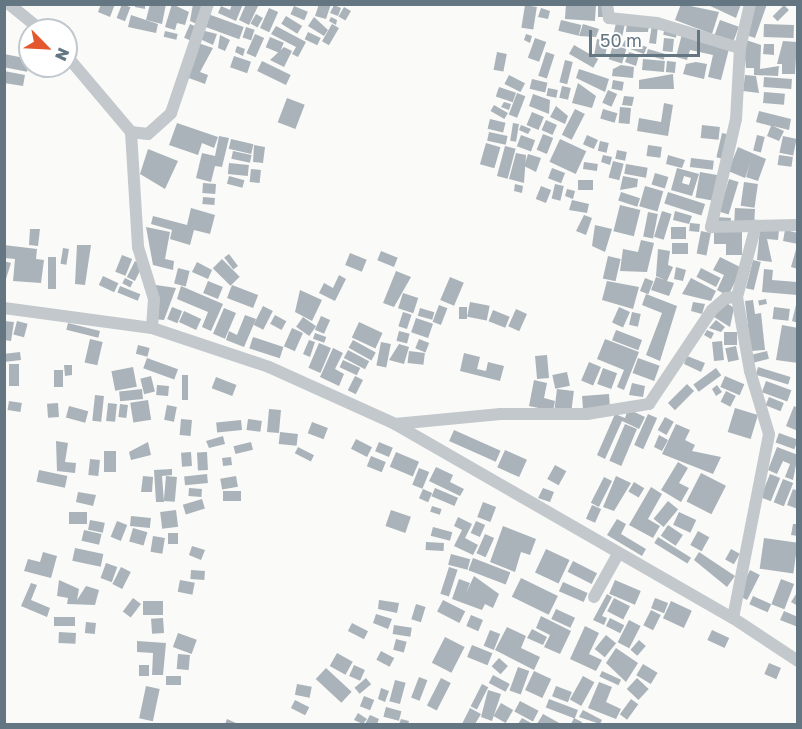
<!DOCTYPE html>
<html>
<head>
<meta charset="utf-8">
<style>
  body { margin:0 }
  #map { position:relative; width:802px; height:729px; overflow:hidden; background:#fafaf8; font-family:"Golos Text",sans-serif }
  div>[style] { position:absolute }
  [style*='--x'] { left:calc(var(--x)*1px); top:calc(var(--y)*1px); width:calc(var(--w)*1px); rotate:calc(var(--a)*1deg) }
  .building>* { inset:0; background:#aab3b9; transform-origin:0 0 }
  .street>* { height:12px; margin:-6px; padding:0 6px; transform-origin:6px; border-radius:6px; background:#c3c8cc }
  span { translate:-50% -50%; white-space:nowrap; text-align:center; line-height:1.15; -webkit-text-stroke:6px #fff; paint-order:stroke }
  .frame { position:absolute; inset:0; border:6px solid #657683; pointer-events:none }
  .north { position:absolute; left:18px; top:18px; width:60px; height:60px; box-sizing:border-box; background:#fff; border:2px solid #c1c8cd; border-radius:50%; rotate:114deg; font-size:16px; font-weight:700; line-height:24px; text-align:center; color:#657683 }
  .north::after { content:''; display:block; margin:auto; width:21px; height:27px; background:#e4572e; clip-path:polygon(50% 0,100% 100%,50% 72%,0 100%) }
  .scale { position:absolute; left:589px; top:30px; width:111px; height:27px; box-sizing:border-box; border:3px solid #657683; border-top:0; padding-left:8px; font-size:18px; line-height:21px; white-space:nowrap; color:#657683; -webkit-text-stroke:4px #fff; paint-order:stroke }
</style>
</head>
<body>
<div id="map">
  <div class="building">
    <i style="clip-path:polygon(101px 4px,115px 4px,110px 17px,98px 12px)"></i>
    <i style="left:122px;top:4px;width:9px;height:15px;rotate:21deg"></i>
    <i style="clip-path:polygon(135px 4px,145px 4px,145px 9px,135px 7px)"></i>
    <i style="clip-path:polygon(150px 4px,166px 4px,162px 24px,146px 20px)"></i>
    <i style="clip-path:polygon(172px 4px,189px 12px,185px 25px,177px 23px,175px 30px,165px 27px)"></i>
    <i style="clip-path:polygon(193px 4px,204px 7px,197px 24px,190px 21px)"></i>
    <i style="clip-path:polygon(232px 4px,243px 4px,236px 21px,218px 13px,221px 6px,230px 10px)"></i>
    <i style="clip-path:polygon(246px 4px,259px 4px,249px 25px,239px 20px)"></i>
    <i style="clip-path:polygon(319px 4px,331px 4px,326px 19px,315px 16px)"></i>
    <i style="left:566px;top:4px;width:30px;height:15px;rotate:4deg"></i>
    <i style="left:598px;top:4px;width:7px;height:13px"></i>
    <i style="clip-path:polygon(681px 4px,719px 12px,712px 34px,675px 20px)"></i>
    <i style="clip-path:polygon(706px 4px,741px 4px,736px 18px)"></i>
    <i style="clip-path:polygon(756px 4px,767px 4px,755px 38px,746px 35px)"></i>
    <i style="clip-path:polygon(334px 5px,341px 8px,338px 16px,330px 13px)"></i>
    <i style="left:525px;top:5px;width:12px;height:23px;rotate:9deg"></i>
    <i style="left:784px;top:5px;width:7px;height:16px;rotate:45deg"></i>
    <i style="left:294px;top:6px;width:15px;height:9px;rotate:23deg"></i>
    <i style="left:344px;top:7px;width:8px;height:11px;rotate:30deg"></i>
    <i style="left:269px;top:8px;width:10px;height:22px;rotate:24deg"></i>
    <i style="clip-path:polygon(541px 8px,550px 11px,548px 19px,538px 17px)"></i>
    <i style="left:208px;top:14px;width:38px;height:13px;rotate:20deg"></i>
    <i style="left:256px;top:14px;width:8px;height:11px;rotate:30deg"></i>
    <i style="clip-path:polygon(131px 15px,158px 24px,156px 33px,128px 27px)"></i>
    <i style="left:286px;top:16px;width:19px;height:9px;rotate:32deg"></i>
    <i style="clip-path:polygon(314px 17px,328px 30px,324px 36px,308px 26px)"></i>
    <i style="clip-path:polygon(331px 17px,337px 20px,336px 25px,329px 21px)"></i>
    <i style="left:561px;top:20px;width:21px;height:11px;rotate:14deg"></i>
    <i style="left:720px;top:20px;width:20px;height:17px;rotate:20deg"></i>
    <i style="clip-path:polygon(627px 21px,649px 24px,648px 32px,626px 32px)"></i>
    <i style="left:616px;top:23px;width:9px;height:17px;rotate:13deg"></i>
    <i style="left:190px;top:24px;width:8px;height:15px;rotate:23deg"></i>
    <i style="left:332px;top:24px;width:8px;height:20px;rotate:30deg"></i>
    <i style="clip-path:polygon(583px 24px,599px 29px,596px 37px,579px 36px)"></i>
    <i style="left:764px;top:24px;width:30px;height:13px;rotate:2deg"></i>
    <i style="clip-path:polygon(652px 25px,658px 26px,656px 44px,649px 43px)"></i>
    <i style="clip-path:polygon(276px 26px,306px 42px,298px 57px,292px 54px,296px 47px,271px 34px)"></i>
    <i style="left:246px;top:27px;width:9px;height:11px;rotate:18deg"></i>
    <i style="left:665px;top:27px;width:13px;height:8px;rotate:13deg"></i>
    <i style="clip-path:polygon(201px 30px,217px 34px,213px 45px,198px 38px)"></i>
    <i style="left:165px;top:31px;width:13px;height:6px;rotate:13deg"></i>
    <i style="left:308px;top:32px;width:14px;height:8px;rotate:25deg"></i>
    <i style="left:255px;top:34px;width:10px;height:21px;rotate:24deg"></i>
    <i style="clip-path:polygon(526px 34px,532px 36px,530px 43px,524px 40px)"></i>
    <i style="clip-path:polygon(682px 34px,730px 45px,721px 80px,708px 77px,713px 55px,690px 50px,687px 60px,676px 57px)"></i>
    <i style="clip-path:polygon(220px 35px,230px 40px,225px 51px,218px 48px)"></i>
    <i style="left:270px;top:37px;width:15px;height:11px;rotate:23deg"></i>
    <i style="left:535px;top:38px;width:12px;height:21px;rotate:20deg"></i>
    <i style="left:664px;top:38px;width:10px;height:13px;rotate:6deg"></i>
    <i style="left:597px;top:39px;width:11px;height:16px;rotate:10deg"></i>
    <i style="clip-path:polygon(743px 39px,761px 45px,760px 69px,779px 66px,778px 76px,754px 75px,754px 68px,746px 68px)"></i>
    <i style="clip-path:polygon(625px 40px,647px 47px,644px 54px,622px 46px)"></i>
    <i style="clip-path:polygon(783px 41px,797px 42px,795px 74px,782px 74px,782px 64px,777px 64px)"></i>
    <i style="clip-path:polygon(198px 43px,213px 48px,200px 72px,208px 75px,205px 84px,186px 77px)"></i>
    <i style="clip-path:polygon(764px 44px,774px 44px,774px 55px,763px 54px)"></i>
    <i style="left:574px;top:45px;width:28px;height:10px;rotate:30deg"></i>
    <i style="left:613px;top:45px;width:14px;height:15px;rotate:17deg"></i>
    <i style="clip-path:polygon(237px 46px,245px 49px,243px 56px,235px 52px)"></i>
    <i style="clip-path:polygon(284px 47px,292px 51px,284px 67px,270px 60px)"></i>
    <i style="left:648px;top:49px;width:18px;height:6px;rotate:16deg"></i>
    <i style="left:497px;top:52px;width:10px;height:18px;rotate:11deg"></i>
    <i style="left:546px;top:52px;width:9px;height:25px;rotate:18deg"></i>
    <i style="clip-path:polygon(629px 52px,639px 55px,636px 66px,625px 62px)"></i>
    <i style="left:4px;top:54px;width:26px;height:13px;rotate:11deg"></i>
    <i style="left:234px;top:56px;width:18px;height:12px;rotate:19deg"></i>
    <i style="left:643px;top:59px;width:22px;height:11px;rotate:5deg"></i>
    <i style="left:565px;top:60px;width:8px;height:23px;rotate:14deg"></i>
    <i style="left:262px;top:61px;width:32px;height:11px;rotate:26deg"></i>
    <i style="left:667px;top:61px;width:9px;height:11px;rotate:6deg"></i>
    <i style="clip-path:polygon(696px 62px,707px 64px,704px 79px,683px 74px,686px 64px)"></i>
    <i style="clip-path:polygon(621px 65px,634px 67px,633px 78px,612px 76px,613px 69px)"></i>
    <i style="clip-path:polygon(579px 69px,609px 79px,605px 92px,576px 78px)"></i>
    <i style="clip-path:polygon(4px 71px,25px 75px,23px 86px,4px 83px)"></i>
    <i style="clip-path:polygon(673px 74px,674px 89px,639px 89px,639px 80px)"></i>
    <i style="left:509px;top:75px;width:18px;height:10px;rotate:27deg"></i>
    <i style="clip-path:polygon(745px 75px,756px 76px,759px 93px,743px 91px)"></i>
    <i style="left:764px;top:77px;width:28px;height:10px;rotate:4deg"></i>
    <i style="left:532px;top:79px;width:16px;height:10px;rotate:14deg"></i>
    <i style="left:613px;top:80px;width:11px;height:9px;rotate:10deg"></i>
    <i style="clip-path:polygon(578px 83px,596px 96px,592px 108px,572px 103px)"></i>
    <i style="left:562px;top:86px;width:9px;height:12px;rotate:13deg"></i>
    <i style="left:499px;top:87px;width:18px;height:10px;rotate:19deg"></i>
    <i style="left:548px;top:88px;width:10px;height:8px;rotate:11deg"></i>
    <i style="left:608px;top:90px;width:10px;height:14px;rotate:24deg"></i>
    <i style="left:764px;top:92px;width:21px;height:11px;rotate:5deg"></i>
    <i style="left:517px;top:93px;width:9px;height:23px;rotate:21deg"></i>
    <i style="clip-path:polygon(533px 94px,550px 100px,549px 114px,529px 106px)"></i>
    <i style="clip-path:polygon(624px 96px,634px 97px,632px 106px,622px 105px)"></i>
    <i style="left:287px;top:98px;width:19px;height:26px;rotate:21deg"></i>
    <i style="clip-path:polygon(504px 102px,511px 104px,509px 110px,501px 107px)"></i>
    <i style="clip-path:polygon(664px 103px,673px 105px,668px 136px,637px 131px,639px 118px,661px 122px)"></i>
    <i style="left:494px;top:105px;width:16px;height:7px;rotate:30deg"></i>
    <i style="clip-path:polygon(556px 106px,568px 116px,565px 124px,550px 117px)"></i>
    <i style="left:620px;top:107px;width:11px;height:16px;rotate:5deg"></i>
    <i style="left:575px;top:109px;width:11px;height:29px;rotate:27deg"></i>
    <i style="left:603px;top:109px;width:15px;height:10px;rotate:16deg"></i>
    <i style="clip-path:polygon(759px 111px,791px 119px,789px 130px,773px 126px,784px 131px,779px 141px,767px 136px,771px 126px,756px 122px)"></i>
    <i style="left:532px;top:112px;width:13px;height:14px;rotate:23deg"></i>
    <i style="left:490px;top:119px;width:16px;height:10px;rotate:14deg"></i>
    <i style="left:546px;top:120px;width:12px;height:11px;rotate:24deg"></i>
    <i style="clip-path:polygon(177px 123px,218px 137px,214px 148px,202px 143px,198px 155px,169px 145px)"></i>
    <i style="left:513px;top:123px;width:6px;height:18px;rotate:9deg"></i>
    <i style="clip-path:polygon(521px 125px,531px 129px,528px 134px,519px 130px)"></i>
    <i style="left:702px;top:125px;width:18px;height:13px;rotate:6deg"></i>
    <i style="left:489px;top:132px;width:19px;height:9px;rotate:12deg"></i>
    <i style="left:722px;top:133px;width:9px;height:25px;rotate:13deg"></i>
    <i style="left:543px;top:134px;width:11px;height:17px;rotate:22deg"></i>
    <i style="left:521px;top:135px;width:15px;height:12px;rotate:20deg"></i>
    <i style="left:587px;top:135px;width:12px;height:10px;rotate:24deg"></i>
    <i style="left:757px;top:135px;width:8px;height:16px;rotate:14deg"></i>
    <i style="clip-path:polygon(219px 136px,229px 138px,222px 167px,215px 166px,211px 182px,196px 178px,202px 153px,215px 156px)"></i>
    <i style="left:783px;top:136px;width:14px;height:17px;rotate:12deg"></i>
    <i style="left:231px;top:139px;width:23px;height:10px;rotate:13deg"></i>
    <i style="left:560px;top:139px;width:29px;height:25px;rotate:25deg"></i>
    <i style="left:600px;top:141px;width:9px;height:10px;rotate:13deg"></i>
    <i style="left:486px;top:143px;width:15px;height:22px;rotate:16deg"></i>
    <i style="clip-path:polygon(254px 145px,265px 147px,263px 163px,253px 162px)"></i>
    <i style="left:648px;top:145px;width:14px;height:11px;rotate:8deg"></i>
    <i style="left:505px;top:146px;width:11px;height:31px;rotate:15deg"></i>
    <i style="clip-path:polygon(738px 147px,766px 159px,758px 181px,746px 177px,750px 164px,745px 178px,728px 171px)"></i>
    <i style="clip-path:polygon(148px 149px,178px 161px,165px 189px,140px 174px)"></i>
    <i style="left:617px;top:150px;width:10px;height:9px;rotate:11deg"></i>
    <i style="left:233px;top:151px;width:19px;height:8px;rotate:12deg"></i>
    <i style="clip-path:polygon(516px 153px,526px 155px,524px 183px,509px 179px)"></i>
    <i style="clip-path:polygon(528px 154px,541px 158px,536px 172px,524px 166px)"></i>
    <i style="clip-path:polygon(603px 155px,612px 157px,610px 165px,601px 162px)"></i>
    <i style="clip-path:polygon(668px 155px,685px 160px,682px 168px,666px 164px)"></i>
    <i style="left:779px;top:155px;width:14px;height:10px;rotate:8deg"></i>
    <i style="left:691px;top:158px;width:23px;height:9px;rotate:7deg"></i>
    <i style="left:613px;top:161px;width:11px;height:17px;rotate:15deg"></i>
    <i style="left:584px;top:162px;width:14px;height:7px;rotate:8deg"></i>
    <i style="left:229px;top:163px;width:20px;height:11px;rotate:6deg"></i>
    <i style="left:626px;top:164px;width:22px;height:10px;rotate:10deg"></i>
    <i style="left:552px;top:168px;width:14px;height:11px;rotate:21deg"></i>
    <i style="clip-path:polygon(evenodd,677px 168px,699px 174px,692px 196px,671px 190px,677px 168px,684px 176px,691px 178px,689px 185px,682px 183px,684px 176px)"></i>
    <i style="left:251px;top:169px;width:10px;height:13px;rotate:6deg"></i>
    <i style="left:700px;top:172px;width:23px;height:26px;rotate:10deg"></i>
    <i style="left:655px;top:173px;width:14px;height:12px;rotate:17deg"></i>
    <i style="left:229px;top:176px;width:16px;height:8px;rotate:15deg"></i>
    <i style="clip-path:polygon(623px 176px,638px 179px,637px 187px,620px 190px)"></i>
    <i style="left:729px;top:179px;width:10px;height:34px;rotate:17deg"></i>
    <i style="left:578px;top:180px;width:15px;height:10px"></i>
    <i style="left:744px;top:182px;width:14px;height:24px;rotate:8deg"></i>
    <i style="left:203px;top:183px;width:13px;height:10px;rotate:4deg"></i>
    <i style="clip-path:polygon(515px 184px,523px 186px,522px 193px,514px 191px)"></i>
    <i style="left:555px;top:184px;width:9px;height:15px;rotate:13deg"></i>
    <i style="left:541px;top:186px;width:11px;height:14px;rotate:22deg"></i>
    <i style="left:645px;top:186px;width:19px;height:21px;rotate:16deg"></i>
    <i style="clip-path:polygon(567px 189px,575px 191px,573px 199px,565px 196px)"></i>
    <i style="left:621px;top:192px;width:20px;height:9px;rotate:18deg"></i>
    <i style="left:668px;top:192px;width:39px;height:12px;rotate:18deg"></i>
    <i style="left:203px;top:197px;width:12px;height:7px;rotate:5deg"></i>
    <i style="clip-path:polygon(572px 200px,589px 204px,587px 213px,569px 210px)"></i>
    <i style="left:620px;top:205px;width:21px;height:27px;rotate:14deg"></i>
    <i style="clip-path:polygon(191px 208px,215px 215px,210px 234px,194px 230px,190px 245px,170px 239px,172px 230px,151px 224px,153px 216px,187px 225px)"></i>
    <i style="left:735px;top:208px;width:20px;height:13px;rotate:3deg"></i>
    <i style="left:662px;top:211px;width:10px;height:27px;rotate:17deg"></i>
    <i style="clip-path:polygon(675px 211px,692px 216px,689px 224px,673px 220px)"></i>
    <i style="left:648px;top:212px;width:10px;height:25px;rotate:11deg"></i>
    <i style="clip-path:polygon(584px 215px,592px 218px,586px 235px,576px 231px)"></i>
    <i style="left:717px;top:217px;width:14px;height:7px;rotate:4deg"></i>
    <i style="left:690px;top:223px;width:10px;height:8px;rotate:6deg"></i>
    <i style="clip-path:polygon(595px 225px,612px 229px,605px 252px,592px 246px)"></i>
    <i style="clip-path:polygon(146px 227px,170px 232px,165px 259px,174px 261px,173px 270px,153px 265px)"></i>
    <i style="left:671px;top:227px;width:15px;height:12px"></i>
    <i style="clip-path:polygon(760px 228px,779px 230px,778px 240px,767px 239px,772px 262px,757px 260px)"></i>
    <i style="clip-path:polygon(30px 229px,40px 229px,38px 246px,29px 245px)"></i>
    <i style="clip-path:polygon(785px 230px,798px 233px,798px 244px,783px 241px)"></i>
    <i style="left:701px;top:231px;width:10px;height:23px;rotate:11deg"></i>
    <i style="clip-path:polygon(742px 231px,742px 255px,726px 255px,726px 244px,714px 244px,714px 232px)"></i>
    <i style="clip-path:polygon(641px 240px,654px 243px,647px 272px,620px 271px,623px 249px,638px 252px)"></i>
    <i style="left:672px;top:243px;width:16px;height:11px"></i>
    <i style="clip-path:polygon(4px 245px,37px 249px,36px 259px,44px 260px,41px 283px,13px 281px,15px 259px,4px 258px)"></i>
    <i style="clip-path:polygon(77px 245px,91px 245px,85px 285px,75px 284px)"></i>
    <i style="clip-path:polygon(797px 246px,798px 246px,798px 269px,791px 267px)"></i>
    <i style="left:63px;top:248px;width:6px;height:16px;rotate:9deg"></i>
    <i style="clip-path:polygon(658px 249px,670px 251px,668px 265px,673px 267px,667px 281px,674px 283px,669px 296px,651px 290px,656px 277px,665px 280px,656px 276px)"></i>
    <i style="left:381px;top:251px;width:18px;height:10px;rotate:22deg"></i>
    <i style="left:350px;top:253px;width:18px;height:13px;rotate:22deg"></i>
    <i style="left:229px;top:254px;width:15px;height:6px;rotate:53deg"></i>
    <i style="left:122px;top:255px;width:11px;height:18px;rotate:22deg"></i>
    <i style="left:608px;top:256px;width:13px;height:23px;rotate:13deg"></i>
    <i style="left:48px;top:257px;width:8px;height:32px"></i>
    <i style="clip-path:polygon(720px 257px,742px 268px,728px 296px,717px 290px,724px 275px,713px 270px)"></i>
    <i style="left:222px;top:259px;width:25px;height:13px;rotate:45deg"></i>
    <i style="left:753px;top:260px;width:8px;height:29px;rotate:14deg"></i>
    <i style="clip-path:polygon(4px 261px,11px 263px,5px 282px,4px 282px)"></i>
    <i style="left:135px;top:261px;width:9px;height:18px;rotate:27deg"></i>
    <i style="clip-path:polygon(197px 262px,212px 270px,208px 279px,192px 272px)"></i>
    <i style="clip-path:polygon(676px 267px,686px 270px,683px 281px,674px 279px)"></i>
    <i style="left:178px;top:268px;width:12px;height:16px;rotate:14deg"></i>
    <i style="left:701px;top:268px;width:22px;height:10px;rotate:27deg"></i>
    <i style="clip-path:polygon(764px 269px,773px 270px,772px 280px,797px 282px,797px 295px,762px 292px)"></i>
    <i style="clip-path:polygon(396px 271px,411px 277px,394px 307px,383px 303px)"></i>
    <i style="clip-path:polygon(339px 275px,346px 279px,335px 301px,319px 293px,324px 283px,333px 288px)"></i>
    <i style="left:103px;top:276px;width:17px;height:10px;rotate:25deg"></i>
    <i style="left:450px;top:277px;width:15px;height:25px;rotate:23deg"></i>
    <i style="left:125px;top:278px;width:9px;height:6px;rotate:27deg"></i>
    <i style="left:645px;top:278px;width:9px;height:14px;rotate:21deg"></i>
    <i style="clip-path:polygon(691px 278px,716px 291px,711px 301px,682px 294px)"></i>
    <i style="left:208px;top:281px;width:16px;height:13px;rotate:22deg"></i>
    <i style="clip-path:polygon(607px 281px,639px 287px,633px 309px,602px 300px)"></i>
    <i style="clip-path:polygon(156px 285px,176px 288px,164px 320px,154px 319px)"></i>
    <i style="left:232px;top:285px;width:28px;height:14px;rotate:21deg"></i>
    <i style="left:120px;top:286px;width:22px;height:7px;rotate:22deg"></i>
    <i style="clip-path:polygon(181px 286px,223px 304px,211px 331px,202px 327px,208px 312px,177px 299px)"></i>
    <i style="clip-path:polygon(300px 290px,322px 300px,312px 321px,295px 312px)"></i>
    <i style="left:403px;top:293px;width:16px;height:16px;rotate:18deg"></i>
    <i style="clip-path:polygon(646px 294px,677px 306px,660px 361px,646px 355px,662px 313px,642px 305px)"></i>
    <i style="left:766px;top:299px;width:5px;height:8px;rotate:79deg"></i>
    <i style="clip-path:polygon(753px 300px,755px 314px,761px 313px,765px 350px,751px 351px,745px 301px)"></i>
    <i style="clip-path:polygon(724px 301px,734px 308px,730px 327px,714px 317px)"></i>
    <i style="clip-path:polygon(797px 301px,798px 301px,798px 323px,792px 321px)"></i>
    <i style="left:470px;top:302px;width:20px;height:15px;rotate:11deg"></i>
    <i style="clip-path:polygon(693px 302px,705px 304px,702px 314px,691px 311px)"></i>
    <i style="left:439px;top:305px;width:9px;height:18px;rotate:21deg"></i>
    <i style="left:263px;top:306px;width:11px;height:21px;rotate:27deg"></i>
    <i style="left:172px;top:307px;width:11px;height:13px;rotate:22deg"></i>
    <i style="left:459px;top:307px;width:8px;height:12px"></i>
    <i style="left:619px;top:307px;width:12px;height:17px;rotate:24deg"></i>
    <i style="left:774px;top:307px;width:16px;height:12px;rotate:7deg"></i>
    <i style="left:224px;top:308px;width:13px;height:28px;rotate:23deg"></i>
    <i style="left:420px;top:308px;width:15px;height:8px;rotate:16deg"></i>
    <i style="left:516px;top:309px;width:12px;height:19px;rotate:24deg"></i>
    <i style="left:493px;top:310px;width:18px;height:12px;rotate:22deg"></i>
    <i style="left:184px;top:311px;width:19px;height:12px;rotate:25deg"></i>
    <i style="left:403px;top:312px;width:9px;height:15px;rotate:18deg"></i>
    <i style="left:632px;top:312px;width:9px;height:13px;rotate:13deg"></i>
    <i style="clip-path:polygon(245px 315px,256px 319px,244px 347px,226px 340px,229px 331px,237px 335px)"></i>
    <i style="left:275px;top:315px;width:13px;height:10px;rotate:29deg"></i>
    <i style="left:321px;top:316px;width:10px;height:15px;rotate:24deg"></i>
    <i style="left:303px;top:317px;width:16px;height:12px;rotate:35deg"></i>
    <i style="left:416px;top:318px;width:18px;height:15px;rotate:19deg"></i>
    <i style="clip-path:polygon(716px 320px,725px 327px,721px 332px,709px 328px)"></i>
    <i style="clip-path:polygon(4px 321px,14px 322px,11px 341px,4px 340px)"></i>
    <i style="left:17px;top:321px;width:11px;height:14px;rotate:15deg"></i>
    <i style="left:359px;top:322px;width:26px;height:17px;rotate:25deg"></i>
    <i style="left:68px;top:323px;width:33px;height:7px;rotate:14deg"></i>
    <i style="clip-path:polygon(782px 325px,798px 328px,798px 363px,776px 360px)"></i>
    <i style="left:292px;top:328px;width:12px;height:20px;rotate:24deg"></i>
    <i style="left:616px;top:330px;width:28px;height:11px;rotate:21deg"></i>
    <i style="clip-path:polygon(707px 330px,714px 333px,711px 339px,704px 335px)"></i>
    <i style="left:399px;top:331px;width:11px;height:10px;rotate:15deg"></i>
    <i style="left:724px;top:332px;width:13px;height:13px"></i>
    <i style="left:315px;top:333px;width:12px;height:6px;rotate:20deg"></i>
    <i style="left:253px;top:337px;width:32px;height:12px;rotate:18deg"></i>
    <i style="left:90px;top:339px;width:13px;height:24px;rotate:13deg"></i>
    <i style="left:419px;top:339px;width:11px;height:10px;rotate:22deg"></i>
    <i style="clip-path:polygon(605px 339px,639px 352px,624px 390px,617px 387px,624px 370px,597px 359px)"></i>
    <i style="clip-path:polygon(309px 340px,315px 342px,310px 357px,303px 354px)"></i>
    <i style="left:353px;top:340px;width:26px;height:9px;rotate:29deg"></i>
    <i style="left:722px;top:341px;width:19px;height:10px;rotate:84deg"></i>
    <i style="left:381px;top:342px;width:10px;height:24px;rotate:11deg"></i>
    <i style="left:319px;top:343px;width:13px;height:27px;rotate:23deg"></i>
    <i style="clip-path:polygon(399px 344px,409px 347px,404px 364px,389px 360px)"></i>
    <i style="left:138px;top:345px;width:12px;height:9px;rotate:14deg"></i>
    <i style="left:736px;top:346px;width:14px;height:11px;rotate:78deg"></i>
    <i style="clip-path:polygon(333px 348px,343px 353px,335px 369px,344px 374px,339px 386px,320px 377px)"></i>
    <i style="left:348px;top:350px;width:24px;height:9px;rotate:28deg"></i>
    <i style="left:409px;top:351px;width:16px;height:12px;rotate:7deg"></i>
    <i style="left:767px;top:351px;width:8px;height:16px;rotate:76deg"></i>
    <i style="left:20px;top:352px;width:8px;height:15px;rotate:83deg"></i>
    <i style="clip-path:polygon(464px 353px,480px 357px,477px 369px,486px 371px,488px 362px,504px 366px,500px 381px,460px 371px)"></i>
    <i style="left:547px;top:355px;width:23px;height:12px;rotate:85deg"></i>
    <i style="clip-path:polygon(687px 356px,705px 363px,701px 372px,684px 364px)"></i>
    <i style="left:147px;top:358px;width:33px;height:11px;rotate:20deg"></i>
    <i style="left:638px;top:358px;width:23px;height:16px;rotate:20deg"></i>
    <i style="left:343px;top:360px;width:19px;height:8px;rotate:25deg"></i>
    <i style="left:589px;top:362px;width:13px;height:20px;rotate:23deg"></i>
    <i style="left:9px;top:364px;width:10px;height:22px"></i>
    <i style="clip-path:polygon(64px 365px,72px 365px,72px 375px,65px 376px)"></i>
    <i style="left:133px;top:367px;width:20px;height:22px;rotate:79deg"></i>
    <i style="left:758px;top:367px;width:34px;height:8px;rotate:17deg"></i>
    <i style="left:603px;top:368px;width:15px;height:17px;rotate:20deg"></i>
    <i style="left:716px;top:368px;width:9px;height:28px;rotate:54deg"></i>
    <i style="left:54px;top:370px;width:9px;height:17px"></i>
    <i style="left:567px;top:372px;width:14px;height:15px;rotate:78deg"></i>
    <i style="left:182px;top:375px;width:6px;height:25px"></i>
    <i style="left:151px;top:376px;width:16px;height:11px;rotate:76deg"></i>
    <i style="left:355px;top:376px;width:9px;height:16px;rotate:27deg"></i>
    <i style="left:725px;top:376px;width:21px;height:12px;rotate:23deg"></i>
    <i style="left:216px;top:377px;width:22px;height:12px;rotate:21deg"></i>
    <i style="clip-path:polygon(534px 380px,547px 383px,544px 398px,555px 401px,553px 411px,529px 406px)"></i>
    <i style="left:766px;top:381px;width:27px;height:12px;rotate:20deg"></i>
    <i style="clip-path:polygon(632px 383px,645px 386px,643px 397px,629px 395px)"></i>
    <i style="left:687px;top:384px;width:10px;height:27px;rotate:45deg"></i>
    <i style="left:157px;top:385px;width:12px;height:10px;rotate:5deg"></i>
    <i style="clip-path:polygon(717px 385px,722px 392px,716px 396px,712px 389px)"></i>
    <i style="left:142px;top:389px;width:10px;height:23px;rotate:84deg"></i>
    <i style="left:557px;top:389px;width:17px;height:19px;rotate:7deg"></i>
    <i style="left:726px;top:391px;width:11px;height:12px;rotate:27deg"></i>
    <i style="left:609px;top:394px;width:14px;height:27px;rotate:86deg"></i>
    <i style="left:95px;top:395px;width:9px;height:26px;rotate:6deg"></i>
    <i style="left:769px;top:397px;width:16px;height:9px;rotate:22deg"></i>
    <i style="left:148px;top:400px;width:20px;height:18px;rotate:81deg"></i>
    <i style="left:9px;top:401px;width:13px;height:9px;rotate:9deg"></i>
    <i style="left:58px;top:403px;width:14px;height:11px;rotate:86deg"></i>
    <i style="left:108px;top:403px;width:9px;height:18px;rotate:6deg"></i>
    <i style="left:120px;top:404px;width:8px;height:13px;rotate:7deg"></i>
    <i style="left:167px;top:405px;width:10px;height:15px;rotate:11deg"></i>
    <i style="left:69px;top:406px;width:20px;height:12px;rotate:15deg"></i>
    <i style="clip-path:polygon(794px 406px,798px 408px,798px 431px,786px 426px)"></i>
    <i style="left:735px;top:408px;width:24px;height:25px;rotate:17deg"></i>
    <i style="left:269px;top:409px;width:12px;height:23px;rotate:5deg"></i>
    <i style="clip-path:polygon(628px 409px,645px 417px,639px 429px,622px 421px,605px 459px,597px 455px,615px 414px,625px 418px)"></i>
    <i style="left:648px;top:414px;width:10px;height:34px;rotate:24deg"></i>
    <i style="left:665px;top:417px;width:10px;height:15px;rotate:29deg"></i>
    <i style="left:181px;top:419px;width:11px;height:16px;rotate:5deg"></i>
    <i style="left:248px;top:419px;width:14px;height:11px;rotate:8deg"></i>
    <i style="left:241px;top:420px;width:10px;height:25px;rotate:84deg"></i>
    <i style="left:312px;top:422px;width:17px;height:12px;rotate:21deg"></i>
    <i style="left:625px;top:424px;width:13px;height:40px;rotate:23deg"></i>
    <i style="clip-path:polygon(676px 424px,690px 430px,685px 440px,695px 445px,692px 451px,721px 457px,713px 474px,662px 454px)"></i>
    <i style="left:454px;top:430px;width:51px;height:12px;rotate:24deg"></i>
    <i style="left:280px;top:432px;width:18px;height:12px;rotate:6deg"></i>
    <i style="left:779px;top:433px;width:20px;height:10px;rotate:20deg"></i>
    <i style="clip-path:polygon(659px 435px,668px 440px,662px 451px,654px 447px)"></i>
    <i style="clip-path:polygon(223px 436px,225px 444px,209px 448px,206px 441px)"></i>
    <i style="left:356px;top:439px;width:18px;height:11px;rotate:27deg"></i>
    <i style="clip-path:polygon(56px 441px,68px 443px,65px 462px,76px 463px,75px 473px,57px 471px)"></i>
    <i style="clip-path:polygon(148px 442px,151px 455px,131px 460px,129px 452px)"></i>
    <i style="left:251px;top:442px;width:8px;height:18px;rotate:76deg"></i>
    <i style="left:379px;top:442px;width:15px;height:10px;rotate:23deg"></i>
    <i style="left:298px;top:447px;width:18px;height:7px;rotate:27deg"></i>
    <i style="clip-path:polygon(777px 447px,798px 455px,793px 480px,785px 477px,790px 464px,783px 461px,777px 474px,768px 470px)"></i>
    <i style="left:505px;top:450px;width:24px;height:19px;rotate:24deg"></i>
    <i style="left:104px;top:451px;width:12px;height:21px"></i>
    <i style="left:191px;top:452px;width:14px;height:10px;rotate:86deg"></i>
    <i style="left:207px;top:452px;width:18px;height:10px;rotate:87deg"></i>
    <i style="left:396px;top:452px;width:25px;height:16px;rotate:23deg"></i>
    <i style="left:371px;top:456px;width:16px;height:11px;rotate:22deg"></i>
    <i style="left:231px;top:457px;width:8px;height:9px;rotate:83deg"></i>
    <i style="left:90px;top:459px;width:10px;height:16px;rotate:6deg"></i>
    <i style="clip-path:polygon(678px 462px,688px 468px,679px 483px,689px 488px,681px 502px,661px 490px)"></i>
    <i style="left:555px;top:465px;width:13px;height:16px;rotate:29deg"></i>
    <i style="clip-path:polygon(436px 467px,453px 475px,450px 482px,464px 489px,460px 496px,429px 481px)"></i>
    <i style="left:419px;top:468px;width:11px;height:18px;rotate:22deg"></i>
    <i style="clip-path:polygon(172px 469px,172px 475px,162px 476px,164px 502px,156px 502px,154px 470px)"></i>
    <i style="left:39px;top:470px;width:29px;height:12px;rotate:12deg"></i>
    <i style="left:701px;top:473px;width:28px;height:32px;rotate:27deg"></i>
    <i style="left:207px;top:474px;width:9px;height:23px;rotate:84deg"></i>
    <i style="left:770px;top:474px;width:11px;height:25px;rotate:22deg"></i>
    <i style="clip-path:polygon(143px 476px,153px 477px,152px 492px,141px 492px)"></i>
    <i style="left:166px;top:476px;width:11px;height:25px;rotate:5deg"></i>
    <i style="left:236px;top:476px;width:11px;height:16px;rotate:80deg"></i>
    <i style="clip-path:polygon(616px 476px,631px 483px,614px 511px,603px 507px)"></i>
    <i style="left:604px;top:477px;width:9px;height:29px;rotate:27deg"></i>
    <i style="left:783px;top:479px;width:11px;height:25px;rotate:22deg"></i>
    <i style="left:634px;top:482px;width:12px;height:11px;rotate:31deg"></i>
    <i style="clip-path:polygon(651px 487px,662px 494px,648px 519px,660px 526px,653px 538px,629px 525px)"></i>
    <i style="left:189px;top:488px;width:13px;height:8px;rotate:4deg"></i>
    <i style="left:435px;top:488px;width:25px;height:9px;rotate:23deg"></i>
    <i style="clip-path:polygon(543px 488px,554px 492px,550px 502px,538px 498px)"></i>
    <i style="left:423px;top:489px;width:10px;height:10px;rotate:24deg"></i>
    <i style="clip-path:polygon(793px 489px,798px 491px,798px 509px,787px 505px)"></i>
    <i style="left:223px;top:491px;width:18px;height:10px"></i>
    <i style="clip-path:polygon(78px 492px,96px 495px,93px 506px,76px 502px)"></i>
    <i style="left:202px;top:499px;width:10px;height:20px;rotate:73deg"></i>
    <i style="left:668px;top:501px;width:13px;height:23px;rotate:39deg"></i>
    <i style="left:483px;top:502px;width:14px;height:16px;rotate:21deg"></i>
    <i style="left:592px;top:505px;width:10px;height:15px;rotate:24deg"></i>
    <i style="left:432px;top:506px;width:10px;height:6px;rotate:17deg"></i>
    <i style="left:176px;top:510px;width:17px;height:16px;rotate:83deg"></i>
    <i style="left:391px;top:510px;width:21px;height:17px;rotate:19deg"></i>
    <i style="left:69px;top:512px;width:18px;height:12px"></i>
    <i style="left:679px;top:512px;width:19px;height:14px;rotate:25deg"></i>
    <i style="left:131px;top:516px;width:20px;height:10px;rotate:6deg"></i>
    <i style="clip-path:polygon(458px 517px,472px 524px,465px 538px,478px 545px,473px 555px,454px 546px,462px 530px,454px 526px)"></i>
    <i style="clip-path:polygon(617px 519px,626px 524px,621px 534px,646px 549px,642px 556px,607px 535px)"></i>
    <i style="left:90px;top:520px;width:15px;height:10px;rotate:11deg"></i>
    <i style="left:117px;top:521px;width:11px;height:17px;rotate:22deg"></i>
    <i style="left:476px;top:521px;width:10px;height:13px;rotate:24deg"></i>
    <i style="clip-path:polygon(793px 524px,798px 524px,798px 536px,791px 535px)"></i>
    <i style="left:668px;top:525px;width:18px;height:13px;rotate:34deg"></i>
    <i style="clip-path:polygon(503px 526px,536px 539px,530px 555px,521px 552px,515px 572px,490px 562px)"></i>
    <i style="left:433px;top:527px;width:20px;height:9px;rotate:15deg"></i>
    <i style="left:133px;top:528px;width:15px;height:14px;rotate:16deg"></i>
    <i style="left:84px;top:530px;width:18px;height:11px;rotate:13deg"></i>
    <i style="left:698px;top:531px;width:13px;height:16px;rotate:29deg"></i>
    <i style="left:178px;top:533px;width:11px;height:10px;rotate:90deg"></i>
    <i style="left:485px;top:534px;width:10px;height:21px;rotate:24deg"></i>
    <i style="left:153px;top:536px;width:12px;height:16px;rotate:9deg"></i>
    <i style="left:658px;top:537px;width:39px;height:7px;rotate:32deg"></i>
    <i style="left:764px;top:538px;width:34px;height:31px;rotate:8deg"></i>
    <i style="left:426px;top:542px;width:18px;height:8px;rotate:3deg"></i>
    <i style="clip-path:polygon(192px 546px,205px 550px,201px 560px,189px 555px)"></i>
    <i style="left:75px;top:548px;width:29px;height:13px;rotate:12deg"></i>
    <i style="left:546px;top:549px;width:26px;height:26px;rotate:25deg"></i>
    <i style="left:731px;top:549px;width:10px;height:12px;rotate:29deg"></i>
    <i style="clip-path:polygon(43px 552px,57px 556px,51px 578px,24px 571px,28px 559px,40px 562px)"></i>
    <i style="clip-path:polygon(699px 552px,735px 576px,727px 587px,694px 560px)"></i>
    <i style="left:451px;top:554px;width:20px;height:11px;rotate:15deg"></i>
    <i style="left:473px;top:558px;width:40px;height:13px;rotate:21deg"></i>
    <i style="left:573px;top:561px;width:27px;height:12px;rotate:27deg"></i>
    <i style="left:106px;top:563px;width:12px;height:16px;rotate:20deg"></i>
    <i style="left:121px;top:567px;width:11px;height:19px;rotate:27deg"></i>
    <i style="left:449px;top:567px;width:9px;height:28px;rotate:18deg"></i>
    <i style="left:191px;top:570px;width:14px;height:9px;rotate:4deg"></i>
    <i style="left:750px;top:570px;width:11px;height:28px;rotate:27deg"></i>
    <i style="clip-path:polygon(474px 576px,499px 594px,493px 608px,485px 604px,482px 610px,452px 599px,459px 579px,470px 583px,466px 593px)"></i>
    <i style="left:521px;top:578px;width:41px;height:21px;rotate:26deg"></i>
    <i style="left:781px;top:579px;width:14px;height:27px;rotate:21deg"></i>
    <i style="clip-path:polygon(59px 580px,79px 589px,77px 600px,86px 586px,99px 590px,95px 605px,67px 604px,68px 598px,57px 596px)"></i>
    <i style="left:180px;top:580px;width:15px;height:12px;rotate:11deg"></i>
    <i style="left:615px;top:580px;width:28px;height:15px;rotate:23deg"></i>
    <i style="left:563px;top:582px;width:27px;height:10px;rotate:24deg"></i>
    <i style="clip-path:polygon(31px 583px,37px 585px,31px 600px,50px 608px,47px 617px,21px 606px)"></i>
    <i style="clip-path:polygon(798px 591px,798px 606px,791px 602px)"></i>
    <i style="clip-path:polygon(607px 594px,612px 597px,602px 616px,607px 618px,604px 625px,593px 620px)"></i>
    <i style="left:753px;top:596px;width:20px;height:9px;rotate:24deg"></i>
    <i style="left:133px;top:598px;width:10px;height:17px;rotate:37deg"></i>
    <i style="left:614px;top:598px;width:18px;height:15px;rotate:27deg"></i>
    <i style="left:655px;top:598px;width:14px;height:11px;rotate:21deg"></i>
    <i style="clip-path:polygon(379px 600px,399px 603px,397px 613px,378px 609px)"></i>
    <i style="left:443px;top:600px;width:25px;height:13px;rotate:27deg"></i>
    <i style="left:143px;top:601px;width:20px;height:14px"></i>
    <i style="left:671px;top:601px;width:23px;height:19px;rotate:25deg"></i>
    <i style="left:416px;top:604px;width:10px;height:16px;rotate:17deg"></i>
    <i style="left:556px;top:609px;width:21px;height:11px;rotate:25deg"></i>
    <i style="left:651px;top:610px;width:11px;height:17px;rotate:27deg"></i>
    <i style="clip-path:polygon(784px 611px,798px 617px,798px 627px,780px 620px)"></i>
    <i style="clip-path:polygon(376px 614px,392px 619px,388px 629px,373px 623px)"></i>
    <i style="left:471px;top:615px;width:13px;height:12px;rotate:23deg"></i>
    <i style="clip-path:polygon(541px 616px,571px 631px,560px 654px,544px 647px,550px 635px,536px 628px)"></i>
    <i style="left:54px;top:617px;width:21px;height:9px"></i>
    <i style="left:163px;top:618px;width:15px;height:12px;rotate:86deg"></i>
    <i style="left:610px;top:618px;width:16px;height:9px;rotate:27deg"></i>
    <i style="left:629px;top:620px;width:13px;height:25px;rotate:27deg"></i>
    <i style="left:86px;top:622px;width:10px;height:11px;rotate:6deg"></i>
    <i style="left:352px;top:623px;width:18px;height:9px;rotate:27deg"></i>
    <i style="left:394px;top:625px;width:18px;height:9px;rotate:9deg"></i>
    <i style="clip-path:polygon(585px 626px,599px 633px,589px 654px,602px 660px,596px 671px,570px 659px)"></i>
    <i style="clip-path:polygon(507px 627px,526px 636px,521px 648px,540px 657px,534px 670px,495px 650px)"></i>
    <i style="clip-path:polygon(532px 629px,547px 637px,543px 645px,527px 638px)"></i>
    <i style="left:490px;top:630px;width:11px;height:17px;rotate:22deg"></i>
    <i style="left:712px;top:630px;width:19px;height:11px;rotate:25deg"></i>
    <i style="left:59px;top:632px;width:17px;height:11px;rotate:3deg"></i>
    <i style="left:178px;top:633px;width:20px;height:15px;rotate:20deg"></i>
    <i style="left:606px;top:635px;width:13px;height:18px;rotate:39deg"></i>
    <i style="left:445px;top:637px;width:22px;height:29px;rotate:27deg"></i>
    <i style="left:396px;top:639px;width:11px;height:11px;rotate:15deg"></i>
    <i style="left:639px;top:640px;width:9px;height:13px;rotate:41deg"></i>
    <i style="clip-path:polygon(137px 641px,166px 643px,163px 675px,152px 675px,153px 653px,137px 652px)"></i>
    <i style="left:472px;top:645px;width:22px;height:13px;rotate:22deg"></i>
    <i style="clip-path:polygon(616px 648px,638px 663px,626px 682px,606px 663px)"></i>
    <i style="left:381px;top:651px;width:15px;height:10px;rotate:28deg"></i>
    <i style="left:337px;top:653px;width:18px;height:15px;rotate:29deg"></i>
    <i style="left:178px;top:654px;width:12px;height:15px;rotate:5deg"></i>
    <i style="left:499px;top:658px;width:12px;height:11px;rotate:42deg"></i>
    <i style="left:769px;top:663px;width:13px;height:12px;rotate:23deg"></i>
    <i style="left:643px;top:664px;width:17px;height:13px;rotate:31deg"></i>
    <i style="left:139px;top:665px;width:10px;height:11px"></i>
    <i style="left:354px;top:665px;width:12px;height:12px;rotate:24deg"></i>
    <i style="left:518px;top:667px;width:12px;height:25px;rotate:20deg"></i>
    <i style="left:326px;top:668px;width:35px;height:15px;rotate:43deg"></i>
    <i style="left:534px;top:671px;width:19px;height:21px;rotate:25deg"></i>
    <i style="left:602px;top:671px;width:21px;height:6px;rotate:25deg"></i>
    <i style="left:493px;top:675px;width:19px;height:9px;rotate:28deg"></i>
    <i style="left:166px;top:676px;width:15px;height:9px"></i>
    <i style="left:583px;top:676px;width:13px;height:27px;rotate:29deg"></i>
    <i style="left:419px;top:677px;width:9px;height:22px;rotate:21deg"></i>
    <i style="left:366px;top:678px;width:8px;height:15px;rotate:50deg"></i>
    <i style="left:441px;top:678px;width:11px;height:31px;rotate:27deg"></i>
    <i style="left:637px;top:678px;width:16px;height:15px;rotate:43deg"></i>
    <i style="left:395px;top:680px;width:11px;height:22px;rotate:15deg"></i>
    <i style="clip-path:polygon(599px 682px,612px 687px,606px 702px,621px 709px,616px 719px,588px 708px)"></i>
    <i style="left:297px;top:684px;width:15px;height:11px;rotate:11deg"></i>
    <i style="left:482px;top:684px;width:7px;height:25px;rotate:27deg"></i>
    <i style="left:146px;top:686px;width:14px;height:33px;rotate:12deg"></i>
    <i style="left:556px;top:686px;width:17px;height:11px;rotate:21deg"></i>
    <i style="clip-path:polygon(381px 688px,389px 691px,385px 702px,378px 699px)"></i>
    <i style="clip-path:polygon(488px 690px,501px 694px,492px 721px,481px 717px)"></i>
    <i style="left:364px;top:696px;width:11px;height:11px;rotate:22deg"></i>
    <i style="left:549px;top:699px;width:31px;height:9px;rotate:21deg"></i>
    <i style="left:631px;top:699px;width:9px;height:19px;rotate:36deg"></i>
    <i style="left:295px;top:700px;width:16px;height:9px;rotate:27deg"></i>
    <i style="left:520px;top:701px;width:21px;height:12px;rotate:28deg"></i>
    <i style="left:501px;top:703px;width:14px;height:15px;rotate:30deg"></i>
    <i style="left:386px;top:707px;width:16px;height:10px;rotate:15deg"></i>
    <i style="clip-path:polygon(470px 708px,481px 714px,475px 724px,462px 724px)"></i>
    <i style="clip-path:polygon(583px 710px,602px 720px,600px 724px,579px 717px)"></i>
    <i style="clip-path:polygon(358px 713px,367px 719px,363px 724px,354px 720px)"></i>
    <i style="clip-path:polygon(543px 714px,561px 724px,537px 724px)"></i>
    <i style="clip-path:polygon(370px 715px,379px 719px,377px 724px,365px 724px)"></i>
    <i style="clip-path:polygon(522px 718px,531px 723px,530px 724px,518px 724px)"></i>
    <i style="clip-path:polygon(574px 718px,582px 722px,581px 724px,571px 724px)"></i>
    <i style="clip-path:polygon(227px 719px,236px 723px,235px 724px,225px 724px)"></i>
    <i style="clip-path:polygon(401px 719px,409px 721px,408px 724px,399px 724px)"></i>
  </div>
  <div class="street">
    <i style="--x:9;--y:4;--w:41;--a:39.1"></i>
    <i style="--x:607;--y:4;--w:14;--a:82"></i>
    <i style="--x:609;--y:18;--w:48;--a:5.9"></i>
    <i style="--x:657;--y:23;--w:87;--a:16.8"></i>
    <i style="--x:750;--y:4;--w:45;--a:102.8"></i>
    <i style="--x:740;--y:48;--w:71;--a:93.2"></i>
    <i style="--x:736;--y:119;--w:111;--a:103"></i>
    <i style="--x:711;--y:227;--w:87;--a:-1.3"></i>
    <i style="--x:66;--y:55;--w:101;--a:49.8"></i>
    <i style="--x:131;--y:132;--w:115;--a:86.5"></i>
    <i style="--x:138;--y:247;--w:54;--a:72.9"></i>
    <i style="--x:154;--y:299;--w:29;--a:94"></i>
    <i style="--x:131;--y:132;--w:17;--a:7"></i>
    <i style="--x:148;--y:134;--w:31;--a:-42"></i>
    <i style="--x:171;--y:113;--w:115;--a:-71.3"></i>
    <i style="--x:4;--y:308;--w:149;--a:7.7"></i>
    <i style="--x:152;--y:328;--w:123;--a:18.4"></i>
    <i style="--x:269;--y:367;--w:138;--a:24.3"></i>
    <i style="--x:395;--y:424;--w:390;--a:29.9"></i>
    <i style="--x:733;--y:618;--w:78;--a:33.5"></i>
    <i style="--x:395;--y:424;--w:106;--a:-5.4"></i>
    <i style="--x:501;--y:414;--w:86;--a:0"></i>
    <i style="--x:587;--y:414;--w:63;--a:-9.2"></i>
    <i style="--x:649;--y:404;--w:113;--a:-56.2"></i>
    <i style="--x:712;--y:310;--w:18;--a:-41"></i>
    <i style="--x:726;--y:298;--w:11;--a:-5"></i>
    <i style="--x:594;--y:597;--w:49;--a:-60.8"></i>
    <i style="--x:733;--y:618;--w:187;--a:-78.9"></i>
    <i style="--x:769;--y:434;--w:66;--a:-106.8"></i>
    <i style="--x:750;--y:371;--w:75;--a:-100"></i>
    <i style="--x:737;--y:297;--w:74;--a:-75.2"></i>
  </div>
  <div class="frame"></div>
  <div class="north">N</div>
  <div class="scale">50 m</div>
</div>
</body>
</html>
